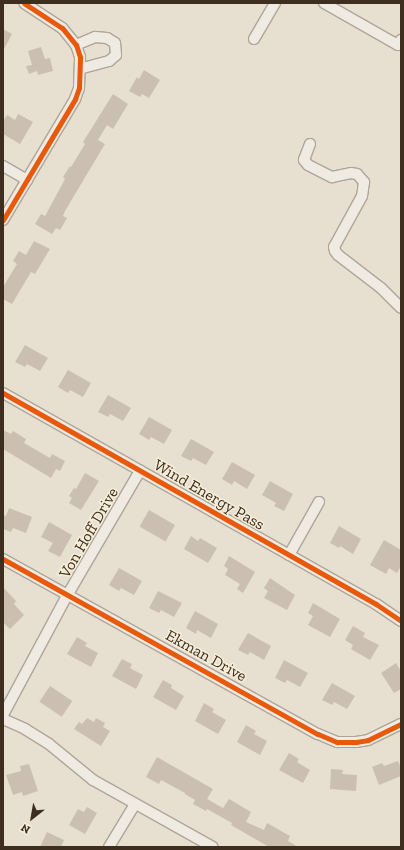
<!DOCTYPE html>
<html>
<head>
<meta charset="utf-8">
<style>
  body { margin:0 }
  #map { position:relative; width:404px; height:850px; overflow:hidden; background:#e7e0d1; font-family:"Zilla Slab",serif }
  div>[style] { position:absolute }
  [style*='--x'] { left:calc(var(--x)*1px); top:calc(var(--y)*1px); width:calc(var(--w)*1px); rotate:calc(var(--a)*1deg) }
  .building>* { inset:0; background:#cbbfb2; transform-origin:0 0 }
  .roads { filter:drop-shadow(1px 0 #ada599) drop-shadow(-1px 0 #ada599) drop-shadow(0 1px #ada599) drop-shadow(0 -1px #ada599) }
  .minor>* { height:10px; margin:-5px; padding:0 5px; transform-origin:5px; border-radius:5px; background:#efebe3 }
  .cycleway>* { height:5px; margin:-2.5px; padding:0 2.5px; transform-origin:2.5px; border-radius:2.5px; background:#e8590c }
  span { translate:-50% -50%; white-space:nowrap; text-align:center; line-height:1.15; -webkit-text-stroke:3px #f7eed8; paint-order:stroke }
  .street-label { font-size:16px; color:#3d2e20 }
  .frame { position:absolute; inset:0; border:4px solid #3d2e20; pointer-events:none }
  .north { position:absolute; left:12px; top:798px; width:40px; height:40px; -webkit-text-stroke:3px #f7eed8; paint-order:stroke; rotate:211deg; font-size:11px; font-weight:700; line-height:16px; text-align:center; color:#3d2e20 }
  .north::after { content:''; display:block; margin:auto; width:14px; height:18px; background:#3d2e20; clip-path:polygon(50% 0,100% 100%,50% 72%,0 100%) }
</style>
</head>
<body>
<div id="map">
  <div class="building">
    <i style="clip-path:polygon(3px 29px,12px 34px,3px 51px)"></i>
    <i style="clip-path:polygon(41px 47px,45px 59px,50px 58px,53px 71px,38px 75px,37px 71px,29px 74px,26px 66px,32px 65px,28px 51px)"></i>
    <i style="clip-path:polygon(144px 70px,160px 80px,149px 98px,142px 94px,140px 97px,129px 91px,137px 77px,139px 79px)"></i>
    <i style="clip-path:polygon(113px 94px,128px 104px,113px 129px,107px 125px,98px 140px,105px 144px,65px 211px,63px 216px,67px 218px,60px 230px,56px 228px,52px 234px,35px 224px,41px 214px,45px 216px,65px 179px,63px 177px,70px 166px,71px 167px,85px 144px,83px 142px)"></i>
    <i style="clip-path:polygon(18px 114px,33px 122px,20px 144px,3px 134px,3px 121px,7px 115px,15px 120px)"></i>
    <i style="clip-path:polygon(34px 241px,50px 249px,35px 274px,31px 272px,12px 304px,3px 299px,3px 287px,17px 264px,13px 261px,19px 251px,26px 255px)"></i>
    <i style="clip-path:polygon(25px 345px,48px 358px,40px 371px,27px 364px,25px 367px,15px 362px)"></i>
    <i style="clip-path:polygon(68px 370px,91px 383px,83px 397px,70px 390px,68px 393px,58px 387px)"></i>
    <i style="clip-path:polygon(108px 395px,131px 408px,123px 421px,110px 414px,108px 417px,98px 412px)"></i>
    <i style="clip-path:polygon(149px 417px,172px 430px,164px 444px,151px 437px,149px 440px,139px 434px)"></i>
    <i style="clip-path:polygon(3px 430px,11px 434px,13px 431px,26px 439px,24px 443px,50px 458px,52px 454px,65px 461px,60px 471px,56px 469px,51px 478px,3px 449px)"></i>
    <i style="clip-path:polygon(191px 439px,214px 452px,206px 465px,193px 458px,191px 461px,181px 456px)"></i>
    <i style="clip-path:polygon(232px 462px,255px 475px,247px 489px,234px 481px,232px 485px,222px 479px)"></i>
    <i style="clip-path:polygon(85px 473px,99px 481px,81px 510px,69px 503px,72px 498px,69px 496px,74px 488px,76px 489px)"></i>
    <i style="clip-path:polygon(270px 481px,293px 494px,284px 511px,274px 506px,276px 503px,262px 495px)"></i>
    <i style="clip-path:polygon(9px 508px,32px 517px,26px 533px,13px 528px,11px 532px,3px 529px,3px 515px,6px 516px)"></i>
    <i style="left:149px;top:510px;width:30px;height:19px;rotate:30deg"></i>
    <i style="clip-path:polygon(49px 522px,72px 535px,60px 557px,48px 551px,53px 543px,41px 537px)"></i>
    <i style="clip-path:polygon(339px 526px,361px 539px,353px 554px,340px 546px,339px 548px,330px 543px)"></i>
    <i style="clip-path:polygon(191px 536px,198px 541px,200px 538px,217px 548px,208px 563px,184px 549px)"></i>
    <i style="clip-path:polygon(384px 540px,401px 550px,401px 566px,397px 573px,389px 568px,386px 574px,370px 565px)"></i>
    <i style="clip-path:polygon(229px 556px,255px 572px,243px 593px,237px 589px,240px 584px,225px 575px,228px 569px,224px 566px)"></i>
    <i style="clip-path:polygon(119px 568px,142px 581px,134px 595px,121px 588px,119px 591px,109px 585px)"></i>
    <i style="clip-path:polygon(270px 578px,295px 595px,287px 610px,264px 598px,268px 591px,264px 588px)"></i>
    <i style="clip-path:polygon(3px 587px,16px 601px,14px 604px,24px 615px,10px 629px,3px 622px)"></i>
    <i style="clip-path:polygon(158px 591px,182px 603px,174px 617px,161px 610px,159px 613px,149px 608px)"></i>
    <i style="clip-path:polygon(313px 603px,340px 619px,330px 637px,308px 625px,313px 616px,308px 613px)"></i>
    <i style="clip-path:polygon(195px 611px,218px 624px,211px 638px,197px 630px,196px 634px,186px 628px)"></i>
    <i style="clip-path:polygon(353px 626px,365px 633px,363px 637px,379px 645px,370px 660px,351px 649px,353px 645px,345px 640px)"></i>
    <i style="clip-path:polygon(248px 633px,271px 646px,264px 660px,250px 652px,248px 655px,238px 650px)"></i>
    <i style="clip-path:polygon(77px 637px,87px 643px,85px 646px,98px 653px,91px 667px,67px 654px)"></i>
    <i style="clip-path:polygon(122px 659px,132px 664px,130px 668px,143px 675px,136px 689px,112px 676px)"></i>
    <i style="clip-path:polygon(284px 660px,308px 673px,300px 687px,287px 680px,285px 683px,275px 678px)"></i>
    <i style="clip-path:polygon(396px 663px,401px 671px,401px 689px,394px 693px,381px 673px)"></i>
    <i style="clip-path:polygon(163px 680px,172px 685px,171px 688px,184px 696px,176px 710px,153px 697px)"></i>
    <i style="clip-path:polygon(332px 683px,355px 696px,347px 709px,334px 702px,332px 705px,322px 700px)"></i>
    <i style="left:50px;top:686px;width:27px;height:19px;rotate:34deg"></i>
    <i style="clip-path:polygon(204px 703px,214px 709px,212px 712px,226px 720px,218px 734px,195px 721px)"></i>
    <i style="clip-path:polygon(87px 718px,94px 722px,96px 718px,105px 723px,103px 727px,110px 731px,101px 746px,74px 729px,79px 722px,82px 724px)"></i>
    <i style="clip-path:polygon(246px 725px,256px 731px,254px 734px,267px 741px,260px 755px,237px 742px)"></i>
    <i style="clip-path:polygon(289px 753px,299px 759px,297px 762px,310px 770px,303px 783px,279px 770px)"></i>
    <i style="clip-path:polygon(157px 757px,213px 789px,207px 799px,223px 808px,229px 799px,251px 812px,246px 822px,264px 830px,267px 823px,290px 836px,288px 841px,298px 847px,269px 847px,231px 825px,232px 823px,207px 809px,206px 811px,193px 804px,195px 800px,185px 794px,185px 793px,161px 780px,159px 784px,146px 777px)"></i>
    <i style="clip-path:polygon(398px 761px,401px 768px,401px 776px,379px 785px,372px 767px,382px 763px,384px 766px)"></i>
    <i style="clip-path:polygon(29px 764px,38px 791px,23px 796px,22px 792px,13px 795px,6px 775px,21px 771px,20px 766px)"></i>
    <i style="clip-path:polygon(331px 769px,343px 770px,342px 774px,357px 775px,356px 791px,330px 789px)"></i>
    <i style="clip-path:polygon(87px 807px,97px 813px,85px 834px,69px 825px,78px 809px,84px 812px)"></i>
    <i style="clip-path:polygon(47px 832px,64px 840px,61px 847px,40px 847px)"></i>
  </div>
  <div class="roads">
    <div class="minor">
      <i style="--x:324;--y:3;--w:85;--a:29.6"></i>
      <i style="--x:398;--y:45;--w:6;--a:-59"></i>
      <i style="--x:254;--y:39;--w:42;--a:-59.7"></i>
      <i style="--x:76;--y:45;--w:21;--a:-23"></i>
      <i style="--x:95;--y:37;--w:12;--a:5"></i>
      <i style="--x:107;--y:38;--w:9;--a:32"></i>
      <i style="--x:115;--y:43;--w:12;--a:85"></i>
      <i style="--x:116;--y:55;--w:9;--a:139"></i>
      <i style="--x:109;--y:61;--w:30;--a:165"></i>
      <i style="--x:310;--y:144;--w:17;--a:111"></i>
      <i style="--x:304;--y:160;--w:6;--a:51"></i>
      <i style="--x:308;--y:165;--w:27;--a:27"></i>
      <i style="--x:332;--y:177;--w:19;--a:-12"></i>
      <i style="--x:351;--y:173;--w:6;--a:9"></i>
      <i style="--x:357;--y:174;--w:11;--a:49"></i>
      <i style="--x:364;--y:182;--w:14;--a:98"></i>
      <i style="--x:362;--y:196;--w:58;--a:118.8"></i>
      <i style="--x:334;--y:247;--w:4;--a:76"></i>
      <i style="--x:335;--y:251;--w:5;--a:53"></i>
      <i style="--x:338;--y:255;--w:54;--a:37.5"></i>
      <i style="--x:381;--y:288;--w:28;--a:45"></i>
      <i style="--x:3;--y:166;--w:28;--a:30"></i>
      <i style="--x:3;--y:220;--w:141;--a:-59.2"></i>
      <i style="--x:75;--y:99;--w:12;--a:-70"></i>
      <i style="--x:79;--y:88;--w:31;--a:-88"></i>
      <i style="--x:80;--y:57;--w:13;--a:-108"></i>
      <i style="--x:76;--y:45;--w:22;--a:-129"></i>
      <i style="--x:62;--y:28;--w:45;--a:-146.7"></i>
      <i style="--x:3;--y:393;--w:429;--a:29.5"></i>
      <i style="--x:376;--y:604;--w:30;--a:34"></i>
      <i style="--x:289;--y:555;--w:61;--a:-60.5"></i>
      <i style="--x:3;--y:559;--w:360;--a:29.1"></i>
      <i style="--x:318;--y:734;--w:21;--a:23"></i>
      <i style="--x:337;--y:742;--w:19;--a:0"></i>
      <i style="--x:356;--y:742;--w:12;--a:-9"></i>
      <i style="--x:368;--y:740;--w:37;--a:-26"></i>
      <i style="--x:3;--y:715;--w:137;--a:-61.8"></i>
      <i style="--x:68;--y:594;--w:143;--a:-59.7"></i>
      <i style="--x:3;--y:719;--w:24;--a:24"></i>
      <i style="--x:25;--y:729;--w:28;--a:32"></i>
      <i style="--x:49;--y:744;--w:57;--a:39.3"></i>
      <i style="--x:93;--y:780;--w:137;--a:29.2"></i>
      <i style="--x:109;--y:847;--w:50;--a:-58.8"></i>
    </div>
  </div>
  <div class="cycleway">
    <i style="--x:3;--y:220;--w:141;--a:-59.2"></i>
    <i style="--x:75;--y:99;--w:12;--a:-70"></i>
    <i style="--x:79;--y:88;--w:31;--a:-88"></i>
    <i style="--x:80;--y:57;--w:13;--a:-108"></i>
    <i style="--x:76;--y:45;--w:22;--a:-129"></i>
    <i style="--x:62;--y:28;--w:45;--a:-146.7"></i>
    <i style="--x:3;--y:393;--w:429;--a:29.5"></i>
    <i style="--x:376;--y:604;--w:30;--a:34"></i>
    <i style="--x:3;--y:559;--w:360;--a:29.1"></i>
    <i style="--x:318;--y:734;--w:21;--a:23"></i>
    <i style="--x:337;--y:742;--w:19;--a:0"></i>
    <i style="--x:356;--y:742;--w:12;--a:-9"></i>
    <i style="--x:368;--y:740;--w:37;--a:-26"></i>
  </div>
  <div class="street-label">
    <span style="left:209px;top:495px;rotate:30deg">Wind Energy Pass</span>
    <span style="left:89px;top:533px;rotate:-60deg">Von Hoff Drive</span>
    <span style="left:206px;top:656px;rotate:29deg">Ekman Drive</span>
  </div>
  <div class="frame"></div>
  <div class="north">N</div>
</div>
</body>
</html>
